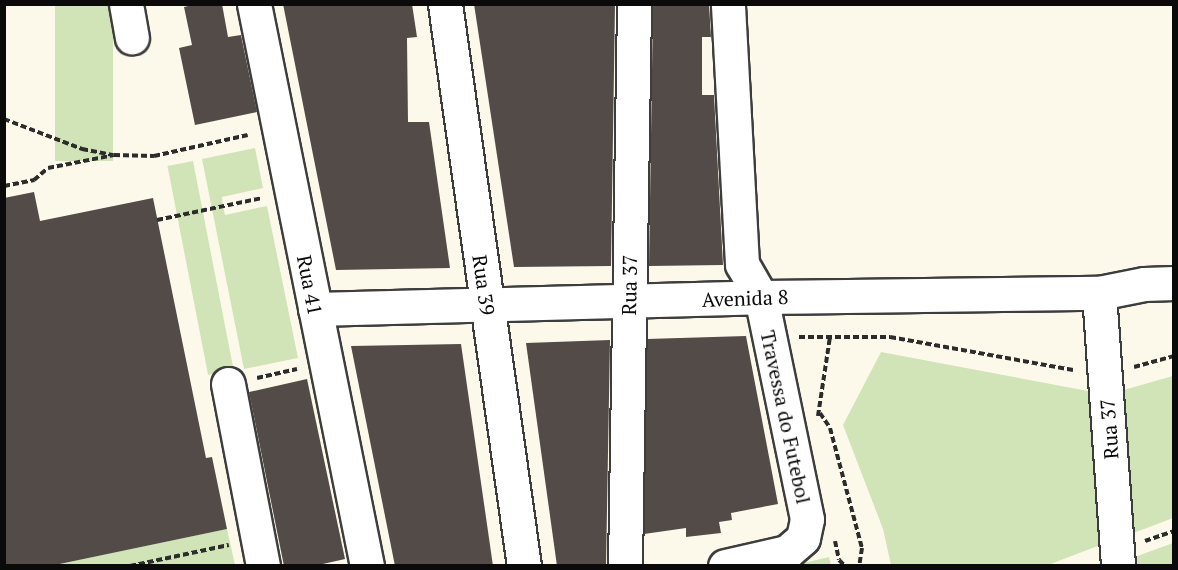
<!DOCTYPE html>
<html>
<head>
<meta charset="utf-8">
<style>
  body { margin:0 }
  #map { position:relative; width:1178px; height:570px; overflow:hidden; background:#fdf9ea; font-family:"PT Serif",serif }
  div>[style] { position:absolute }
  [style*='--x'] { left:calc(var(--x)*1px); top:calc(var(--y)*1px); width:calc(var(--w)*1px); rotate:calc(var(--a)*1deg) }
  .green>* { inset:0; background:#d0e4b7; transform-origin:0 0 }
  .building>* { inset:0; background:#524b48 }
  .path>* { height:4px; margin-top:-2px; transform-origin:0; background:repeating-linear-gradient(90deg,#2c2c2c 0 6px,transparent 0 9px) }
  .roads { filter:drop-shadow(2px 0 #3d3d3d) drop-shadow(-2px 0 #3d3d3d) drop-shadow(0 2px #3d3d3d) drop-shadow(0 -2px #3d3d3d) }
  .minor>* { height:33px; margin:-16.5px; padding:0 16.5px; transform-origin:16.5px; border-radius:16.5px; background:#fff }
  span { translate:-50% -50%; white-space:nowrap; text-align:center; line-height:1.15; -webkit-text-stroke:6px #fff; paint-order:stroke }
  .street-label { font-size:20px; color:#0a0a0a }
  .frame { position:absolute; inset:0; border:6px solid #0a0a0a; pointer-events:none }
</style>
</head>
<body>
<div id="map">
  <div class="green">
    <i style="left:55px;top:5px;width:58px;height:156px"></i>
    <i style="clip-path:polygon(255px 148px,263px 188px,222px 197px,223px 206px,225px 215px,267px 206px,298px 358px,244px 369px,202px 159px)"></i>
    <i style="left:193px;top:161px;width:213px;height:26px;rotate:79deg"></i>
    <i style="clip-path:polygon(881px 352px,1093px 392px,1103px 544px,1048px 565px,891px 565px,883px 529px,843px 425px)"></i>
    <i style="clip-path:polygon(1173px 376px,1173px 518px,1131px 534px,1120px 391px)"></i>
    <i style="clip-path:polygon(227px 529px,235px 565px,50px 566px)"></i>
    <i style="clip-path:polygon(1173px 543px,1173px 565px,1133px 565px,1132px 558px)"></i>
    <i style="clip-path:polygon(829px 557px,831px 565px,791px 566px)"></i>
  </div>
  <div class="building">
    <i style="clip-path:polygon(197px 4px,222px 4px,228px 37px,241px 35px,257px 112px,195px 125px,179px 48px,192px 45px,184px 7px)"></i>
    <i style="clip-path:polygon(283px 4px,412px 4px,417px 37px,407px 38px,408px 122px,429px 122px,450px 268px,336px 270px)"></i>
    <i style="clip-path:polygon(474px 4px,615px 4px,611px 266px,514px 267px)"></i>
    <i style="clip-path:polygon(653px 4px,709px 4px,711px 37px,702px 37px,702px 95px,714px 95px,723px 265px,649px 266px)"></i>
    <i style="clip-path:polygon(34px 192px,40px 221px,153px 198px,206px 458px,212px 457px,227px 529px,50px 566px,4px 566px,4px 198px)"></i>
    <i style="clip-path:polygon(746px 336px,778px 504px,731px 513px,732px 520px,719px 522px,721px 533px,686px 537px,686px 528px,644px 534px,647px 339px)"></i>
    <i style="clip-path:polygon(610px 340px,606px 566px,557px 566px,526px 343px)"></i>
    <i style="clip-path:polygon(461px 344px,493px 566px,395px 566px,351px 346px)"></i>
    <i style="clip-path:polygon(307px 379px,345px 559px,314px 566px,284px 566px,249px 392px)"></i>
  </div>
  <div class="path">
    <i style="--x:4;--y:119;--w:84;--a:21"></i>
    <i style="--x:82;--y:149;--w:32;--a:11"></i>
    <i style="--x:4;--y:186;--w:31;--a:-11"></i>
    <i style="--x:34;--y:180;--w:18;--a:-41"></i>
    <i style="--x:48;--y:168;--w:67;--a:-11.1"></i>
    <i style="--x:114;--y:155;--w:40;--a:1.4"></i>
    <i style="--x:154;--y:156;--w:96;--a:-12.6"></i>
    <i style="--x:157;--y:220;--w:107;--a:-11.8"></i>
    <i style="--x:799;--y:337;--w:91;--a:0"></i>
    <i style="--x:890;--y:337;--w:186;--a:10.2"></i>
    <i style="--x:1134;--y:367;--w:41;--a:-15.4"></i>
    <i style="--x:257;--y:378;--w:41;--a:-12.7"></i>
    <i style="--x:820;--y:413;--w:18;--a:56"></i>
    <i style="--x:830;--y:428;--w:124;--a:75.1"></i>
    <i style="--x:862;--y:548;--w:18;--a:99"></i>
    <i style="--x:818;--y:416;--w:80;--a:-81.4"></i>
    <i style="--x:835;--y:541;--w:19;--a:78"></i>
    <i style="--x:839;--y:560;--w:8;--a:45"></i>
    <i style="--x:1145;--y:541;--w:31;--a:-19"></i>
    <i style="--x:130;--y:566;--w:101;--a:-12"></i>
  </div>
  <div class="roads">
    <div class="minor">
      <i style="--x:126;--y:4;--w:34;--a:80"></i>
      <i style="--x:254;--y:4;--w:573;--a:78.63"></i>
      <i style="--x:445;--y:4;--w:568;--a:82"></i>
      <i style="--x:1099;--y:293;--w:274;--a:86"></i>
      <i style="--x:315;--y:309;--w:446;--a:-1.5"></i>
      <i style="--x:761;--y:297;--w:338;--a:-0.7"></i>
      <i style="--x:1099;--y:293;--w:46;--a:-11.3"></i>
      <i style="--x:1144;--y:284;--w:30;--a:-2"></i>
      <i style="--x:228;--y:384;--w:185;--a:79.1"></i>
      <i style="--x:625;--y:566;--w:562;--a:-89.08"></i>
      <i style="--x:725;--y:566;--w:64;--a:-12.7"></i>
      <i style="--x:787;--y:552;--w:21;--a:-41"></i>
      <i style="--x:803;--y:538;--w:19;--a:-78"></i>
      <i style="--x:807;--y:519;--w:227;--a:-101.7"></i>
      <i style="--x:761;--y:297;--w:38;--a:-120"></i>
      <i style="--x:742;--y:264;--w:260;--a:-93.1"></i>
    </div>
  </div>
  <div class="street-label">
    <span style="left:310px;top:285px;rotate:79deg">Rua 41</span>
    <span style="left:484px;top:285px;rotate:82deg">Rua 39</span>
    <span style="left:629px;top:285px;rotate:-89deg">Rua 37</span>
    <span style="left:745px;top:298px;rotate:-2deg">Avenida 8</span>
    <span style="left:786px;top:417px;rotate:78deg">Travessa do Futebol</span>
    <span style="left:1109px;top:429px;rotate:-94deg">Rua 37</span>
  </div>
  <div class="frame"></div>
</div>
</body>
</html>
